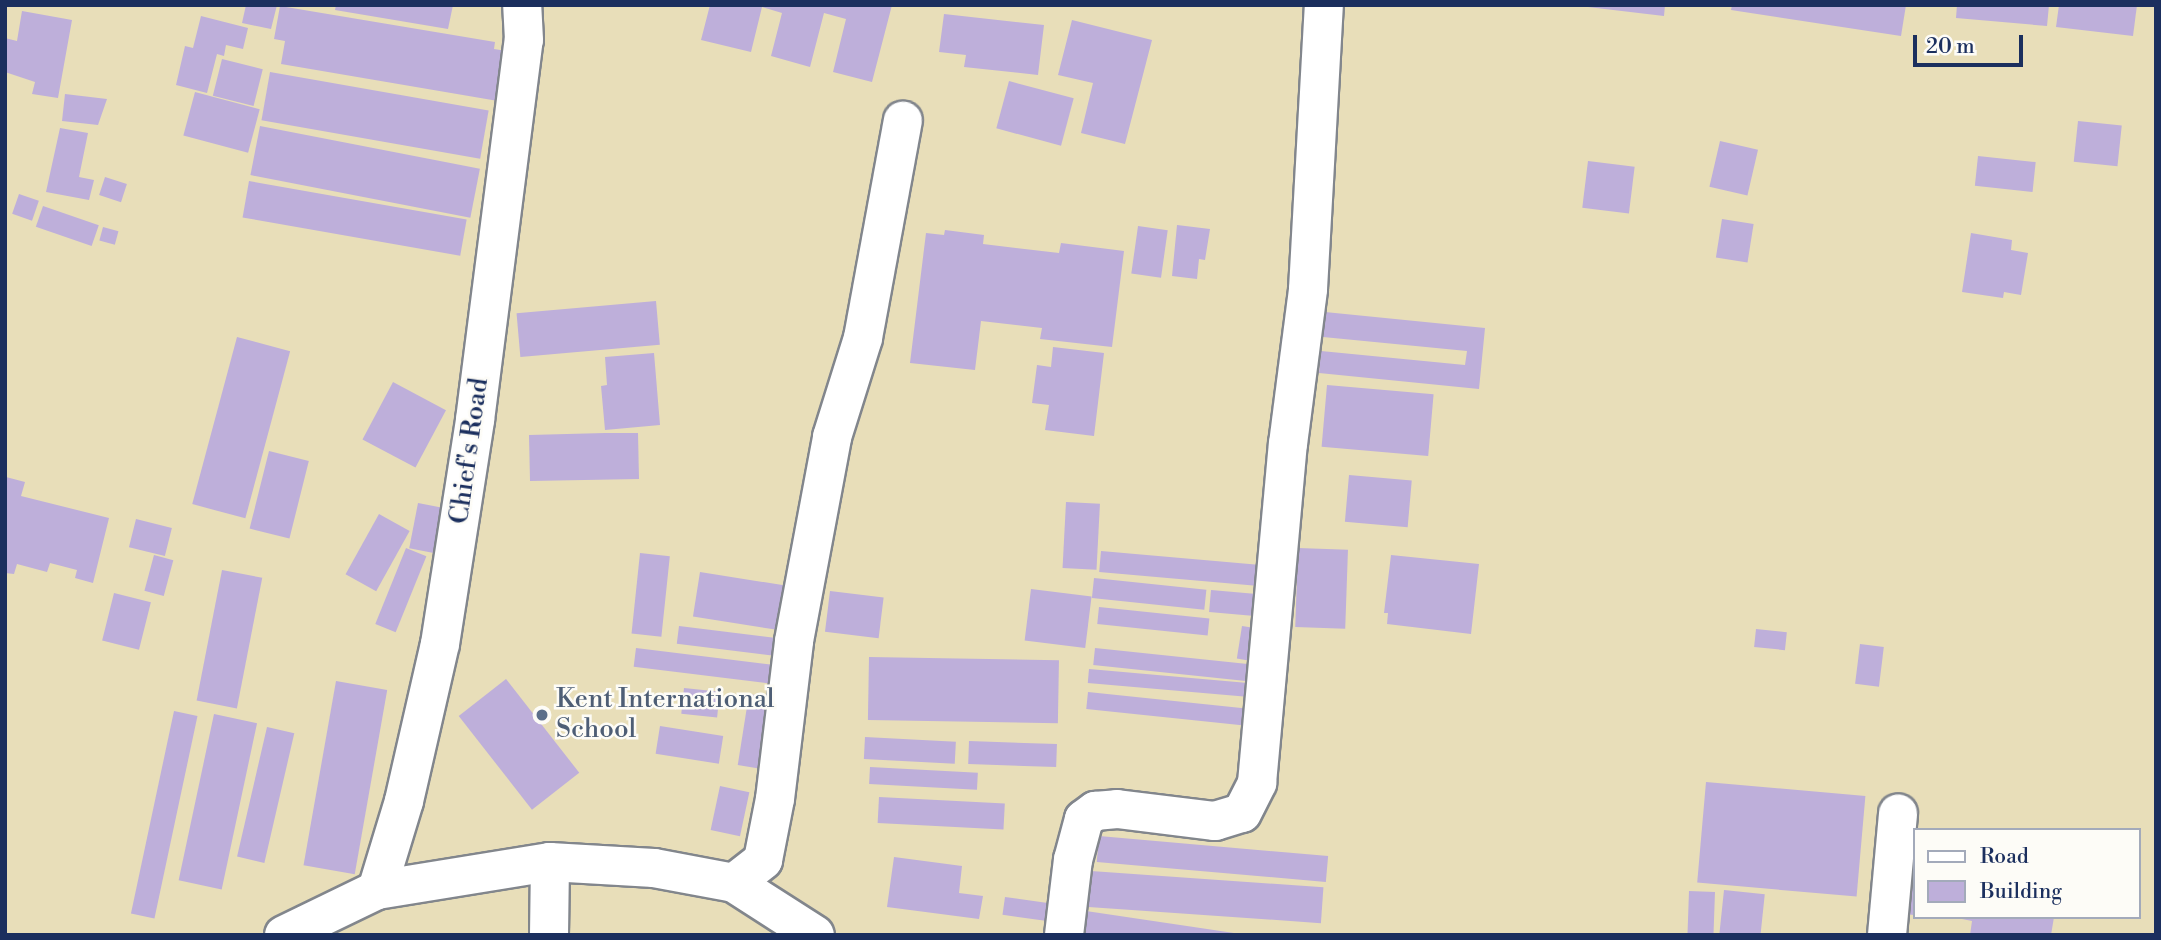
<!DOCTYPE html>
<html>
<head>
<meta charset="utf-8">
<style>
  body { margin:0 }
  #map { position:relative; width:2161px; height:940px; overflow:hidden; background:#e8deb9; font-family:"Libre Bodoni",serif }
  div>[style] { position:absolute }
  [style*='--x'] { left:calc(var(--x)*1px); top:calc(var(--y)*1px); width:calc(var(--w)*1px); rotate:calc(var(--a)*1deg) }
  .building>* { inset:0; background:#beafda; transform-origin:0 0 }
  .roads { filter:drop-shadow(2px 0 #82868c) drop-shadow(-2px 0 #82868c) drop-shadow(0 2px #82868c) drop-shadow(0 -2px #82868c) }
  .minor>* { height:38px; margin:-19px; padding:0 19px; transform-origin:19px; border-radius:19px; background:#fff }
  .dots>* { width:19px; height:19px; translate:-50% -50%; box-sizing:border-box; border:4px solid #fdfcf7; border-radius:50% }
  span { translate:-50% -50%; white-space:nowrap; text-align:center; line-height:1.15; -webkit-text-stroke:5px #fdfcf7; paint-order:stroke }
  .street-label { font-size:26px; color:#1b2f5e }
  .service-label { font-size:26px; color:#4e5e75 }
  .left { translate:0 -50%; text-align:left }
  .frame { position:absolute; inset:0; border:7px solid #1b2f5e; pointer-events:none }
  .legend { position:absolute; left:1913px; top:828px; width:228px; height:91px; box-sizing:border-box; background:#fdfcf7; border:2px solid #a3aaba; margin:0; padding:9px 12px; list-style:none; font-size:21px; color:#1b2f5e }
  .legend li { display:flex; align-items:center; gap:14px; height:35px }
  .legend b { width:35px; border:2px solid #a3aaba }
  .scale { position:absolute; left:1913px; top:35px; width:110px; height:32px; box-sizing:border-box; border:4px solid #1b2f5e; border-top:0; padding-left:9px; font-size:21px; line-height:24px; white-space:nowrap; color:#1b2f5e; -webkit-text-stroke:5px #fdfcf7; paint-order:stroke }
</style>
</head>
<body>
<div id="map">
  <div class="building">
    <i style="clip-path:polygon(246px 5px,277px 5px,271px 29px,242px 23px)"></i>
    <i style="clip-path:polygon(336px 5px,453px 5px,448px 29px,335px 10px)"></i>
    <i style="clip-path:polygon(710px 5px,892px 5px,872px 82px,833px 72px,846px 19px,824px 13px,810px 67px,771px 56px,782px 13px,762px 7px,751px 52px,701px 40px)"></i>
    <i style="clip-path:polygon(1571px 5px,1665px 5px,1664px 16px)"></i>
    <i style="clip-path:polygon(1732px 5px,1906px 5px,1901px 36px,1731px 10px)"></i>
    <i style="clip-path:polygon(1957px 5px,2049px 5px,2047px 26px,1956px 18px)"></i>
    <i style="clip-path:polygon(2059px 5px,2137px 5px,2133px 36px,2056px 27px)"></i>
    <i style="clip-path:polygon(280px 6px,495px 42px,494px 49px,507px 51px,498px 101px,281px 64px,285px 41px,274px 39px)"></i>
    <i style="clip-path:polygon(22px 11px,72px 20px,58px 98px,32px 94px,35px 82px,5px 72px,5px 38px,17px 41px)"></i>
    <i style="clip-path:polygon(944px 14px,1044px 25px,1038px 75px,964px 67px,966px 55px,939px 52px)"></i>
    <i style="clip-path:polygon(201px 16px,248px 28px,243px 49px,226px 45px,224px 56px,217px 54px,207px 93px,176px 85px,185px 46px,193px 48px)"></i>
    <i style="clip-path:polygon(1072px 20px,1152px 40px,1125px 144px,1081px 133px,1093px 83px,1058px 75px)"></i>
    <i style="left:222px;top:59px;width:42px;height:38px;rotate:14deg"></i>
    <i style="left:270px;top:72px;width:222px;height:49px;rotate:10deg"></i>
    <i style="left:1009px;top:81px;width:67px;height:49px;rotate:15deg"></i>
    <i style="left:195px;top:92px;width:67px;height:45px;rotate:15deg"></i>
    <i style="clip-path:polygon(65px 94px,107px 99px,98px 125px,62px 121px)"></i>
    <i style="left:2078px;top:121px;width:44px;height:41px;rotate:6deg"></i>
    <i style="left:260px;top:126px;width:224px;height:50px;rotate:11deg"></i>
    <i style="clip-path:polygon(60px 128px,88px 133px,79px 177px,94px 180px,89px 200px,46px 192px)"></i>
    <i style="left:1720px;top:141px;width:39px;height:47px;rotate:13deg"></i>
    <i style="left:1978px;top:156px;width:58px;height:30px;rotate:6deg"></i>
    <i style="left:1588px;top:161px;width:47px;height:47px;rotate:7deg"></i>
    <i style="left:105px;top:177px;width:23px;height:19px;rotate:18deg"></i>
    <i style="left:249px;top:181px;width:221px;height:37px;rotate:10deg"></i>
    <i style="left:19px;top:194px;width:21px;height:21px;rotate:19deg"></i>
    <i style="left:43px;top:206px;width:59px;height:22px;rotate:19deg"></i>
    <i style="left:1722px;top:219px;width:32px;height:39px;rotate:9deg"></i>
    <i style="clip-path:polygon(1177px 225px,1210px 229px,1205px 260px,1199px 259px,1197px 279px,1172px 276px)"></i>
    <i style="left:1138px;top:226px;width:30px;height:48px;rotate:8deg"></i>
    <i style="left:103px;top:227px;width:16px;height:14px;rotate:15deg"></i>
    <i style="clip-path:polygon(945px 230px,984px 235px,983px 244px,1059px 253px,1061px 243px,1124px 251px,1112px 347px,1040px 339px,1042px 328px,981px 321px,975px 370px,910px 363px,926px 233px,944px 235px)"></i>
    <i style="clip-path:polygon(1971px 233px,2012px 240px,2011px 250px,2028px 253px,2021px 295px,2004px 292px,2003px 298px,1962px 292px)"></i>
    <i style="left:656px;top:301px;width:44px;height:140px;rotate:85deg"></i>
    <i style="clip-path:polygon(1325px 312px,1485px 328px,1479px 389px,1319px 373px,1321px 351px,1465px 365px,1467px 351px,1323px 337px)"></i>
    <i style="left:237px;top:337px;width:55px;height:173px;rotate:15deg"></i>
    <i style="clip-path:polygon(1053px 347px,1104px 353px,1094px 436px,1045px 430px,1049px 405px,1032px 403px,1037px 365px,1051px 367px)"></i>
    <i style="clip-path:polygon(654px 353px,660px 425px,605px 430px,601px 386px,607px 385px,605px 357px)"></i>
    <i style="left:393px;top:382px;width:60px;height:65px;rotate:28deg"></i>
    <i style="left:1327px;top:385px;width:107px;height:62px;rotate:5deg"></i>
    <i style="clip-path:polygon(605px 433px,638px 433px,639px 479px,530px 481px,529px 435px)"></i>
    <i style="left:269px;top:451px;width:41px;height:80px;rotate:14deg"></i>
    <i style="left:1349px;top:475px;width:63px;height:47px;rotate:5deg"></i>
    <i style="clip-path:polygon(6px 477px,25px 482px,21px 496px,109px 518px,93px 583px,75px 578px,77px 570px,50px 563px,47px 572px,17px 564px,14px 574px,5px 573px)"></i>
    <i style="left:1066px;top:502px;width:34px;height:66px;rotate:3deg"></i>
    <i style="left:418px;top:503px;width:25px;height:46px;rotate:11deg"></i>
    <i style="left:379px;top:514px;width:35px;height:69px;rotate:29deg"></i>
    <i style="left:136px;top:519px;width:37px;height:29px;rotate:14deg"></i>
    <i style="left:406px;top:548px;width:22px;height:82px;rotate:22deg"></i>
    <i style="left:1298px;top:548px;width:50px;height:79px;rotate:2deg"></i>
    <i style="left:1101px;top:551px;width:169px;height:21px;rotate:5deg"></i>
    <i style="left:640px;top:553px;width:30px;height:81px;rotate:6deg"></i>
    <i style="left:154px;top:555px;width:20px;height:37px;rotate:15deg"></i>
    <i style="clip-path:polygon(1391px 555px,1479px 564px,1471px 634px,1387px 624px,1388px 613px,1384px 613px)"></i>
    <i style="left:222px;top:570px;width:41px;height:133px;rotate:11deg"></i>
    <i style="left:700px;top:572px;width:85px;height:45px;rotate:9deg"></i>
    <i style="left:1094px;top:578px;width:113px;height:20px;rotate:6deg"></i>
    <i style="left:1031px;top:589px;width:61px;height:52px;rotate:7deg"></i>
    <i style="left:1211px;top:590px;width:60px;height:22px;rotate:5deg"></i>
    <i style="left:830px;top:591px;width:54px;height:41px;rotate:7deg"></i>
    <i style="left:114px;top:593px;width:38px;height:49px;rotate:14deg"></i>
    <i style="left:1099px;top:607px;width:111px;height:17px;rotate:6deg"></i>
    <i style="left:679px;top:626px;width:104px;height:18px;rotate:7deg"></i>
    <i style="left:1242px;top:626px;width:13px;height:33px;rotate:9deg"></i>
    <i style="left:1756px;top:629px;width:31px;height:18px;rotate:6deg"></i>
    <i style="left:1860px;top:644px;width:24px;height:40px;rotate:7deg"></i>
    <i style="left:636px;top:648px;width:146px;height:19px;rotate:7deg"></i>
    <i style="left:1095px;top:648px;width:163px;height:17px;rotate:6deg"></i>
    <i style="left:869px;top:657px;width:190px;height:63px;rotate:1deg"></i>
    <i style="left:1089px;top:669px;width:168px;height:14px;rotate:5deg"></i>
    <i style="left:506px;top:679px;width:119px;height:60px;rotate:52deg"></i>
    <i style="left:336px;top:681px;width:52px;height:187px;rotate:10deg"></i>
    <i style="left:684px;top:688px;width:36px;height:26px;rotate:6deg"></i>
    <i style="left:1088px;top:692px;width:171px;height:17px;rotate:6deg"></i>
    <i style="left:749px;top:694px;width:26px;height:72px;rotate:9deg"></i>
    <i style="left:174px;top:711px;width:24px;height:207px;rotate:12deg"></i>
    <i style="left:214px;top:714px;width:44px;height:170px;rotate:12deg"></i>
    <i style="left:660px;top:726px;width:64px;height:28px;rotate:9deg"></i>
    <i style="left:267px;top:727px;width:28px;height:133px;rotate:13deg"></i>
    <i style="left:865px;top:737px;width:91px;height:22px;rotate:3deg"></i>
    <i style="left:969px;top:741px;width:88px;height:23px;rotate:2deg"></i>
    <i style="left:870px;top:767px;width:108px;height:17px;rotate:3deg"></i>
    <i style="left:1706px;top:782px;width:160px;height:101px;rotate:5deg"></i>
    <i style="left:720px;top:786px;width:30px;height:45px;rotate:12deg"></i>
    <i style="left:879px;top:797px;width:126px;height:26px;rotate:3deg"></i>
    <i style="left:1099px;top:836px;width:230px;height:26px;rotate:5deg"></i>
    <i style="clip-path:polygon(1914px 838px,1914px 915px,1896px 913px)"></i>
    <i style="clip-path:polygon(894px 857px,962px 866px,959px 893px,983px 896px,979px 919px,887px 907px)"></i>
    <i style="left:1091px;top:871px;width:233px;height:36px;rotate:4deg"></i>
    <i style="left:1724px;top:890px;width:41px;height:45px;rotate:6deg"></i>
    <i style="left:1689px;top:891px;width:26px;height:44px;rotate:2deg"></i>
    <i style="left:1005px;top:897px;width:45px;height:18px;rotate:8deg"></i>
    <i style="clip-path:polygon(1086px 911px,1234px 933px,1234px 935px,1082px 935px)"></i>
    <i style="clip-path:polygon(1952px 917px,2054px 917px,2051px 935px,1970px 935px,1972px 921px)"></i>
  </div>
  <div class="roads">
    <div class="minor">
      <i style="--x:734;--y:883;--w:37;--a:-38"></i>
      <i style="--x:763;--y:860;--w:62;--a:-78.9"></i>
      <i style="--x:775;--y:799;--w:159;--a:-83.1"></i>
      <i style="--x:794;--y:641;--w:208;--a:-79.4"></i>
      <i style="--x:832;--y:437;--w:104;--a:-72.6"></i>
      <i style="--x:863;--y:338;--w:221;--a:-79.6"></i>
      <i style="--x:377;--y:890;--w:93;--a:-73.1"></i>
      <i style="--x:404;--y:801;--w:161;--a:-77.1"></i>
      <i style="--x:440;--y:644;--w:227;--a:-81.1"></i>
      <i style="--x:475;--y:420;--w:383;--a:-82.7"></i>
      <i style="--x:524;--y:40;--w:35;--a:-93"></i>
      <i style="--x:284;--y:935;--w:103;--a:-25.8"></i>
      <i style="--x:377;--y:890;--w:175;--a:-9.2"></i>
      <i style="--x:550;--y:862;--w:104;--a:3.3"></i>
      <i style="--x:654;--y:868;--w:81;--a:10.6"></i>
      <i style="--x:734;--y:883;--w:96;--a:32.7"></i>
      <i style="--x:549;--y:935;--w:73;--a:-89.2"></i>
      <i style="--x:1064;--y:935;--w:76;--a:-83.2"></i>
      <i style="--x:1073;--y:860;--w:42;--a:-75"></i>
      <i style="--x:1084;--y:819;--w:14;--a:-36"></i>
      <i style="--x:1095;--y:811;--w:22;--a:-5"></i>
      <i style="--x:1117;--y:809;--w:99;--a:7"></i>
      <i style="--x:1215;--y:821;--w:28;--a:-17"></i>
      <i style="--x:1242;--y:813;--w:34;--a:-63"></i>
      <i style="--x:1257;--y:783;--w:340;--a:-84.8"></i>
      <i style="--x:1288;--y:444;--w:156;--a:-82.6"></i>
      <i style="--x:1308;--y:289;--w:284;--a:-86.8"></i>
      <i style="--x:1887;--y:935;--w:122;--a:-84.8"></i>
    </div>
  </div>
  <div class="dots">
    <i style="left:542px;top:715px;background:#5c6f8a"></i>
  </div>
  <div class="street-label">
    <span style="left:470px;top:451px;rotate:-82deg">Chief's Road</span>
  </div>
  <div class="service-label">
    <span class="left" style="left:556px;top:715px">Kent International<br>School</span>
  </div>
  <div class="frame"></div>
  <ul class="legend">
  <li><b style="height:9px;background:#fff"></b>Road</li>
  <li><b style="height:19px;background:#beafda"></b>Building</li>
  </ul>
  <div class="scale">20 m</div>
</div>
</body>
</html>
